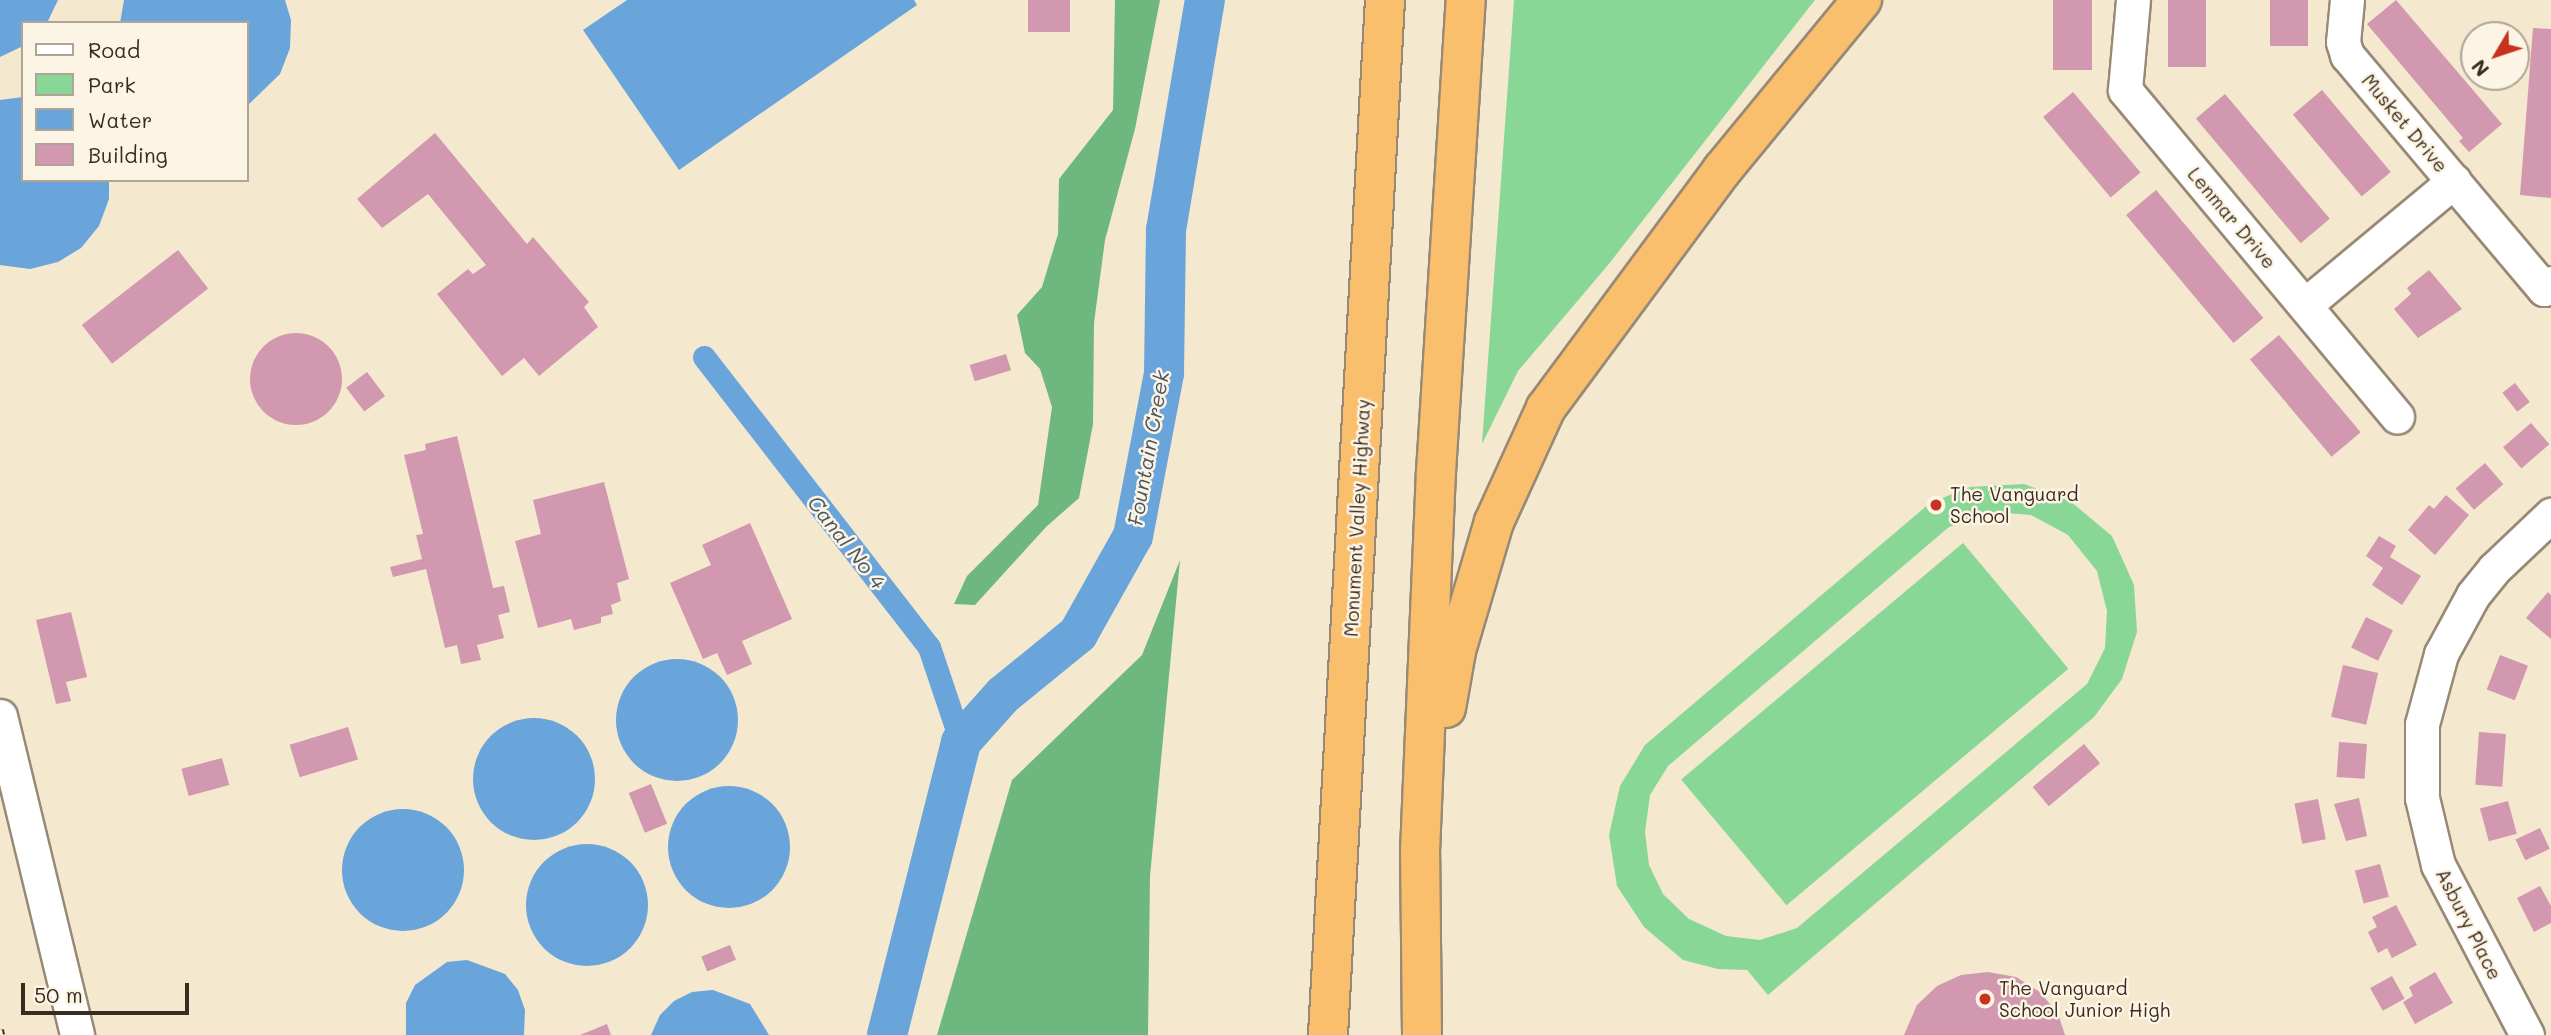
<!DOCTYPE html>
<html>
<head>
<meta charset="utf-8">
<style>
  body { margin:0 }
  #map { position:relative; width:2551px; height:1035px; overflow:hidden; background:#f4e8cf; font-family:Mali,sans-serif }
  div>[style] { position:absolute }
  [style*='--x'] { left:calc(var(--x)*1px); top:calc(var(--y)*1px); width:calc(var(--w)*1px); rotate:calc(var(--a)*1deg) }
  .green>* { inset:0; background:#88d797; transform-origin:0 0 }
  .forest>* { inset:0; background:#6eb880 }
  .water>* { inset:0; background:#69a5da }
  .round { border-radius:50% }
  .canal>* { height:23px; margin:-11.5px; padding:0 11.5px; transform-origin:11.5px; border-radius:11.5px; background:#69a5da }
  .river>* { height:40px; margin:-20px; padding:0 20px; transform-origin:20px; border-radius:20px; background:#69a5da }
  .building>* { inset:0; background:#d198af; transform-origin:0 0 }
  .roads { filter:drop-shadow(2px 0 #988976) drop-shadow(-2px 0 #988976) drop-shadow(0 2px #988976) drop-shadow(0 -2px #988976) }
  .minor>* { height:33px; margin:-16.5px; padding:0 16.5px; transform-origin:16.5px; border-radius:16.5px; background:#fff }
  .highway>* { height:38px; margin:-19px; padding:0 19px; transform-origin:19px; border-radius:19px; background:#f9bf6d }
  .rail>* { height:8px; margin-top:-4px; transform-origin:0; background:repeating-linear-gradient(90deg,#fcf5e5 0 16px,#3b2a1e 0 32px); box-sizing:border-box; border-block:2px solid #3b2a1e }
  .dots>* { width:19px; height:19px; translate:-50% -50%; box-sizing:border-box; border:4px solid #fcf5e5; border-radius:50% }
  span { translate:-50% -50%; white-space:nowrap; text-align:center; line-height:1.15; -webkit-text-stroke:5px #fcf5e5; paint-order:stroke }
  .street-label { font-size:19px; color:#3b2a1e }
  .poi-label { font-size:19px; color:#3b2a1e }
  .left { translate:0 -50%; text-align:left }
  .water-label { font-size:21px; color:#4b5560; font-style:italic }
  .legend { position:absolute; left:21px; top:21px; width:228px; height:161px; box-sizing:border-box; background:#fcf5e5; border:2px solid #afa495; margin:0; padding:9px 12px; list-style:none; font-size:21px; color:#3b2a1e }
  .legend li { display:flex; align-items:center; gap:14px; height:35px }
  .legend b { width:35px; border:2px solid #afa495 }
  .north { position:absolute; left:2460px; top:21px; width:70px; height:70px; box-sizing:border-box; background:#fcf5e5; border:2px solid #afa495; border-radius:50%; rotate:231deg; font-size:19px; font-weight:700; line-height:28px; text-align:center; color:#3b2a1e }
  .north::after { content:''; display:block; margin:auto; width:24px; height:32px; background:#c8321e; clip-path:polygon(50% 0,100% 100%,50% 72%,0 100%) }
  .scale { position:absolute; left:21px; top:983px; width:168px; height:32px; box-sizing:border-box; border:4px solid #3b2a1e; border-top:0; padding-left:9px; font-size:21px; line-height:24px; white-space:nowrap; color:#3b2a1e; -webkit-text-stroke:5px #fcf5e5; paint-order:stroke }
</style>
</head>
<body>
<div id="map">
  <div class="green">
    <i style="clip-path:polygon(1514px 0,1815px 0,1608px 265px,1518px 371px,1482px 444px)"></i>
    <i style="clip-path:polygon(evenodd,2024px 484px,2070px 501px,2112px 536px,2134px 585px,2137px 632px,2122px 679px,2094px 717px,1768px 995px,1747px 970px,1718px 969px,1683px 960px,1644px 927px,1617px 886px,1609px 835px,1620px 786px,1645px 745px,1930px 503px,1970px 487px,2024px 484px,1993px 512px,2031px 515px,2068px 535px,2097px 571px,2107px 611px,2105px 648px,2087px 684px,1797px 928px,1760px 940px,1726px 936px,1689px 919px,1663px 894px,1649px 865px,1645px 832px,1650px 795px,1668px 766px,1949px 527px,1993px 512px)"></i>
    <i style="left:1963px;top:543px;width:164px;height:368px;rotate:50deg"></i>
  </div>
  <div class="forest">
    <i style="clip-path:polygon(1115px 0,1160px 0,1135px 129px,1105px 240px,1094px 323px,1093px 424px,1079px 498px,1046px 527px,975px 605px,954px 604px,967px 576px,1038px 505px,1052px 407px,1040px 369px,1025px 353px,1017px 315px,1042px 287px,1058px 234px,1059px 179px,1113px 110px)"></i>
    <i style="clip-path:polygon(1180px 560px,1150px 876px,1148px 1035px,937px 1035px,1012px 780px,1142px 655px)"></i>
  </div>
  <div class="water">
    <i style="clip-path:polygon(0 0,58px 0,47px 23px,23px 23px,23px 46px,0 57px)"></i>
    <i style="clip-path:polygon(124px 0,285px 0,291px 20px,290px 48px,280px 74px,247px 106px,247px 23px,120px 23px)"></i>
    <i style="clip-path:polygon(627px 0,914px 0,917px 5px,679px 170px,583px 30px)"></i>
    <i style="clip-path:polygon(23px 97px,23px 180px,109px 180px,109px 199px,99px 226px,81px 248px,58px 262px,30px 269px,0 265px,0 100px)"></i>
    <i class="round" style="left:616px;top:659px;width:122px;height:122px"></i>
    <i class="round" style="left:473px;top:718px;width:122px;height:122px"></i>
    <i class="round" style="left:668px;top:786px;width:122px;height:122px"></i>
    <i class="round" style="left:342px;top:809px;width:122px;height:122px"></i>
    <i class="round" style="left:526px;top:844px;width:122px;height:122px"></i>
    <i style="clip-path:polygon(467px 960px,505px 974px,518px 990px,525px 1010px,524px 1035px,406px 1035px,406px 1003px,415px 985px,447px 962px)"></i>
    <i style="clip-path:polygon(713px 990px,750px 1004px,769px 1035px,651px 1035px,660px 1015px,674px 1001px,692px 992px)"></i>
  </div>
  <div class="canal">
    <i style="--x:704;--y:357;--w:367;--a:52.2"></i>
    <i style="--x:929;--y:647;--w:100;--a:71.4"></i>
  </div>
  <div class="river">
    <i style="--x:887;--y:1035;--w:302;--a:-75.8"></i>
    <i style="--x:961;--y:742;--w:63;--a:-48.2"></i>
    <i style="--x:1003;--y:695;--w:97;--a:-39.1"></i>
    <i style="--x:1078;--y:634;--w:112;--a:-60.7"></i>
    <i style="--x:1133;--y:536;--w:166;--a:-79.2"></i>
    <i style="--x:1164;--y:373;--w:143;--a:-89.2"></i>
    <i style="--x:1166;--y:230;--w:233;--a:-80.4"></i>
  </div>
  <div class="building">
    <i style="left:1028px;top:0;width:42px;height:32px"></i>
    <i style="left:2053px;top:0;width:39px;height:70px"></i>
    <i style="left:2168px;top:0;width:38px;height:67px"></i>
    <i style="left:2270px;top:0;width:38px;height:46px"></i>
    <i style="clip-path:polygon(2396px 0,2502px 124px,2469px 152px,2459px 141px,2463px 138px,2367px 24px)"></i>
    <i style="clip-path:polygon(2533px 28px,2551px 29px,2551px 198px,2520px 195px)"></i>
    <i style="left:2322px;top:90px;width:107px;height:38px;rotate:50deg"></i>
    <i style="left:2073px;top:92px;width:105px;height:39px;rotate:50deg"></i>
    <i style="left:2225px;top:94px;width:163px;height:38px;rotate:50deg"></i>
    <i style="clip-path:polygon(435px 133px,527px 244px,533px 237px,589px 302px,584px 307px,598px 327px,539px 376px,524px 358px,502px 376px,437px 294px,468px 269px,473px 274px,486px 265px,428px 194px,382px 228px,357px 199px)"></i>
    <i style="left:2156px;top:190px;width:167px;height:39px;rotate:50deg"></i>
    <i style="left:178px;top:250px;width:49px;height:122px;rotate:52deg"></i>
    <i style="clip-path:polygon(2429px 270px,2462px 309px,2418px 338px,2394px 309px,2411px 294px,2407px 288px)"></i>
    <i class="round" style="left:250px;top:333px;width:92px;height:92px"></i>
    <i style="left:2279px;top:335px;width:127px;height:38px;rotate:50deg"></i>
    <i style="left:1006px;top:354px;width:17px;height:38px;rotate:73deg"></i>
    <i style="left:367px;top:372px;width:30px;height:26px;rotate:53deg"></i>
    <i style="left:2515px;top:383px;width:24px;height:16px;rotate:52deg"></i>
    <i style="left:2531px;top:423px;width:28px;height:37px;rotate:49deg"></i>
    <i style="clip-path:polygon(457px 436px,493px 588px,504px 586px,510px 612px,498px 615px,504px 638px,477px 645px,481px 660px,461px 664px,457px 645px,445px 648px,426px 569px,393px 577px,390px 567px,422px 559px,416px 535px,423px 534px,404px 455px,426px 450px,425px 444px)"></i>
    <i style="left:2485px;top:463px;width:28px;height:39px;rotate:49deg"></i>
    <i style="clip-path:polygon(604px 482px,629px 579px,617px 583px,621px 601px,611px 605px,613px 614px,601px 617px,601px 623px,574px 630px,571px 619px,538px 628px,515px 541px,541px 534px,533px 500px)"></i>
    <i style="clip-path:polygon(2446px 495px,2469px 515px,2435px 555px,2408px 530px,2429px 505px,2434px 509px)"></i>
    <i style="clip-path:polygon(750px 523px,792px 619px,742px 641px,752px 664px,727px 675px,717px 653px,703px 659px,670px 583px,711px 565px,702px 545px)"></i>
    <i style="clip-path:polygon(2379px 536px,2396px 546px,2390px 557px,2421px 576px,2402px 605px,2372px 585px,2383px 568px,2366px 556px)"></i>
    <i style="clip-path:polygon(2548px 592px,2551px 595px,2551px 639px,2526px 618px)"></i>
    <i style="clip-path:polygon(71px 612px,87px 677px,66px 682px,71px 701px,56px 704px,36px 620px)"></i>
    <i style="left:2366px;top:617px;width:30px;height:34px;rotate:26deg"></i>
    <i style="left:2500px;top:655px;width:30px;height:37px;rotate:21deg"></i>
    <i style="left:2343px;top:665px;width:36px;height:53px;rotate:13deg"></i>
    <i style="left:348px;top:727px;width:34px;height:61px;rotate:73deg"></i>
    <i style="left:2479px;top:732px;width:27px;height:53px;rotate:4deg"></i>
    <i style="left:2339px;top:742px;width:28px;height:35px;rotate:4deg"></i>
    <i style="left:2084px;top:744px;width:25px;height:67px;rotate:50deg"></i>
    <i style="left:222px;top:758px;width:28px;height:42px;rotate:75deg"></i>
    <i style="left:651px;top:784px;width:43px;height:24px;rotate:68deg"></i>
    <i style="clip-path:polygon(2359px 798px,2367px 836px,2346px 841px,2334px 804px)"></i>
    <i style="left:2318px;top:799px;width:41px;height:24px;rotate:79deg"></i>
    <i style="left:2508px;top:801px;width:34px;height:29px;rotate:75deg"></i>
    <i style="left:2540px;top:828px;width:23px;height:27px;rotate:65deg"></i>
    <i style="left:2380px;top:864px;width:34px;height:26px;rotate:75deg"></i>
    <i style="clip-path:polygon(2540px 886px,2551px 906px,2551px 923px,2534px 932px,2517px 898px)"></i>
    <i style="clip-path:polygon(2396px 905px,2417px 945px,2392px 958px,2387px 948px,2378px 953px,2368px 932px,2377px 927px,2372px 917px)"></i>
    <i style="left:730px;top:945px;width:16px;height:31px;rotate:68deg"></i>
    <i style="clip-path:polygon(1988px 972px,2016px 977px,2040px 992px,2058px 1014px,2065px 1035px,1904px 1035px,1917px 1005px,1937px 986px,1961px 975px)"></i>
    <i style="clip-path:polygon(2435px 972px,2453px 1003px,2415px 1024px,2403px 1002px,2413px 996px,2409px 987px)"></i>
    <i style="left:2392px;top:976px;width:26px;height:25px;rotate:61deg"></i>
    <i style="clip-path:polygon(607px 1024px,611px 1035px,580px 1035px)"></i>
  </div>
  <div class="roads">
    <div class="minor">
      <i style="--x:2133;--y:0;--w:90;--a:95.1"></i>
      <i style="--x:2125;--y:90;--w:425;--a:50.2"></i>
      <i style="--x:2347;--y:0;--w:42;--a:95.4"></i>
      <i style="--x:2343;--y:42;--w:14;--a:73"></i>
      <i style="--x:2347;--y:55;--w:306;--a:49.9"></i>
      <i style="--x:2544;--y:289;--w:9;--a:-41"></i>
      <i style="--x:2305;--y:305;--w:194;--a:-39.8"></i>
      <i style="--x:0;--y:716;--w:328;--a:76.4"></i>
      <i style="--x:2527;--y:1035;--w:192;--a:-117.6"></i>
      <i style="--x:2438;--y:865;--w:69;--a:-103.4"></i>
      <i style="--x:2422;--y:798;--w:74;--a:-90"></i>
      <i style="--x:2422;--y:724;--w:73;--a:-74.8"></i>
      <i style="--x:2441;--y:654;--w:67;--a:-61.5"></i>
      <i style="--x:2473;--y:595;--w:33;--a:-51"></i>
      <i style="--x:2494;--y:569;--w:79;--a:-43.5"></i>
    </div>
    <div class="highway">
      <i style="--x:1446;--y:708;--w:58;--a:-80"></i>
      <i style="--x:1456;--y:651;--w:134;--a:-73.6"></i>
      <i style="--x:1494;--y:522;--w:125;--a:-65.5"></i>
      <i style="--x:1546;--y:408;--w:297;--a:-53.5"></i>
      <i style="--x:1723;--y:169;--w:219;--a:-50.6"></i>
      <i style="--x:1328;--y:1035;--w:1037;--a:-86.85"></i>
      <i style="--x:1422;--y:1035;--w:183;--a:-90.6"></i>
      <i style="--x:1420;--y:852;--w:380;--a:-87.6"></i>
      <i style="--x:1436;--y:472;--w:473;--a:-86.4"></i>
    </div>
  </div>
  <div class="rail">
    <i style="--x:0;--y:1030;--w:5;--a:79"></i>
  </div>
  <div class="dots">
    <i style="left:1936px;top:505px;background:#c8321e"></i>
    <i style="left:1985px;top:999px;background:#c8321e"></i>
  </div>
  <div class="street-label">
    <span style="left:2405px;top:123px;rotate:50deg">Musket Drive</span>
    <span style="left:2232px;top:218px;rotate:50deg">Lenmar Drive</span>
    <span style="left:1357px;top:518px;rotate:-87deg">Monument Valley Highway</span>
    <span style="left:2469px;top:924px;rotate:63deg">Asbury Place</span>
  </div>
  <div class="poi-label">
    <span class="left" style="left:1950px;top:505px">The Vanguard<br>School</span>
    <span class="left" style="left:1999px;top:999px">The Vanguard<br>School Junior High</span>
  </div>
  <div class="water-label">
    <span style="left:1148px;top:448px;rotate:-80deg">Fountain Creek</span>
    <span style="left:847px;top:542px;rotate:52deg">Canal No 4</span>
  </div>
  <ul class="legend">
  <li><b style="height:9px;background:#fff"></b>Road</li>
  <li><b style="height:19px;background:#88d797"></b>Park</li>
  <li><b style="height:19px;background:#69a5da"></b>Water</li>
  <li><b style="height:19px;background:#d198af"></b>Building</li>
  </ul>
  <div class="north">N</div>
  <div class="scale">50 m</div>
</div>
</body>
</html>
